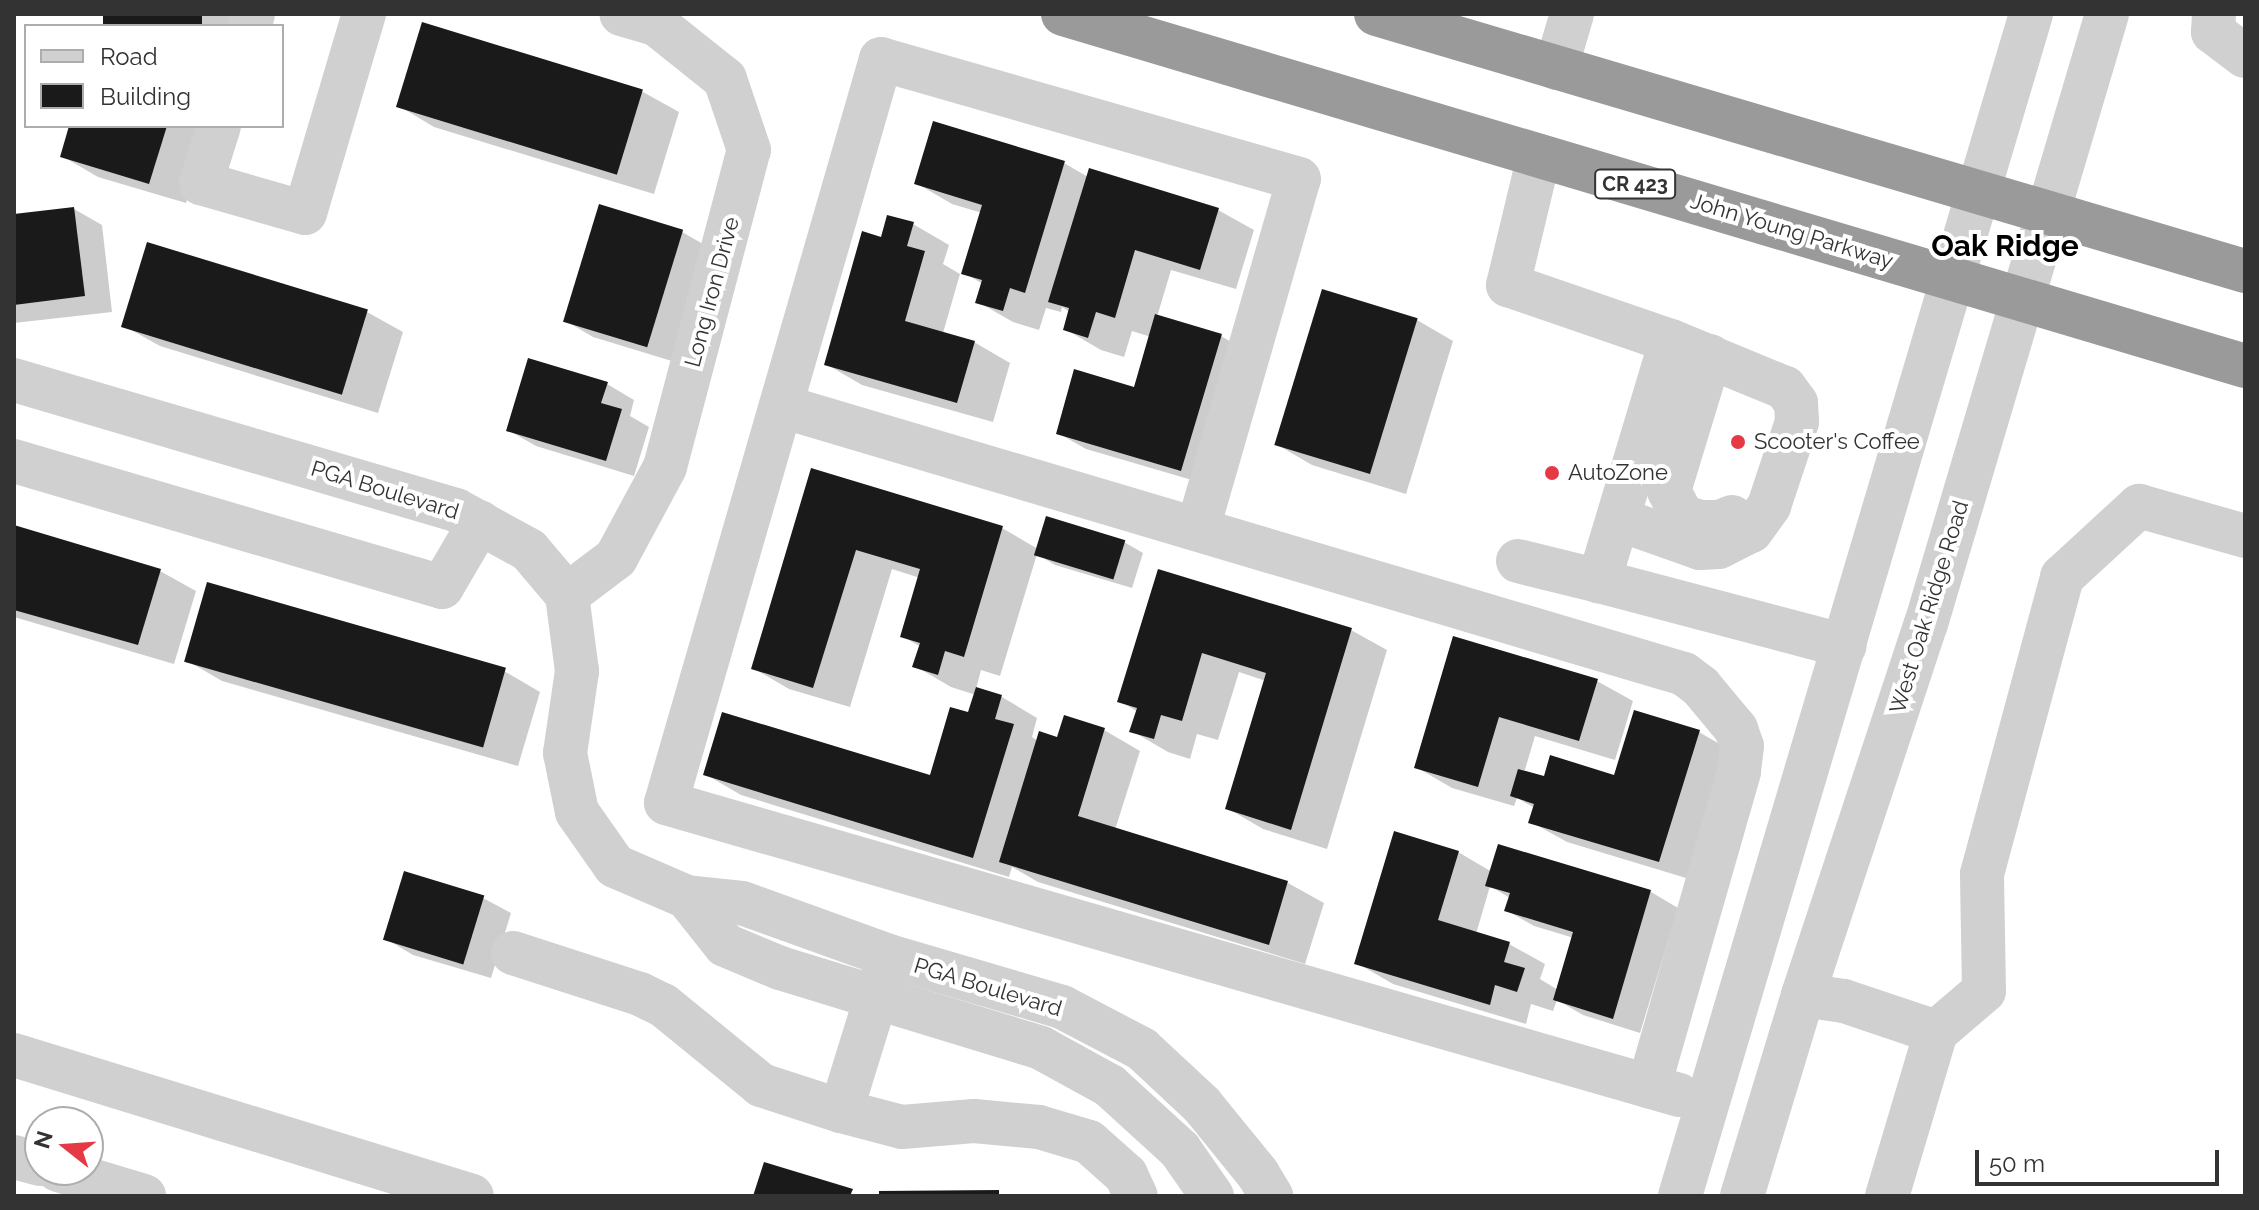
<!DOCTYPE html>
<html>
<head>
<meta charset="utf-8">
<style>
  body { margin:0 }
  #map { position:relative; width:2259px; height:1210px; overflow:hidden; background:#fff; font-family:Raleway,sans-serif }
  div>[style] { position:absolute }
  [style*='--x'] { left:calc(var(--x)*1px); top:calc(var(--y)*1px); width:calc(var(--w)*1px); rotate:calc(var(--a)*1deg) }
  .shadow>* { inset:0; background:#0003; transform-origin:0 0 }
  .building>* { inset:0; background:#1a1a1a; transform-origin:0 0 }
  .minor>* { height:44px; margin:-22px; padding:0 22px; transform-origin:22px; border-radius:22px; background:#d0d0d0 }
  .highway>* { height:44px; margin:-22px; padding:0 22px; transform-origin:22px; border-radius:22px; background:#9a9a9a }
  .dots>* { width:22px; height:22px; translate:-50% -50%; box-sizing:border-box; border:4px solid #fff; border-radius:50% }
  span { translate:-50% -50%; white-space:nowrap; text-align:center; line-height:1.15; -webkit-text-stroke:8px #fff; paint-order:stroke }
  .shield-label span { padding:2px 6px; background:#fff; border:2px solid; border-radius:6px; -webkit-text-stroke-width:0 }
  .shield-label { font-size:20px; color:#333; font-weight:700 }
  .street-label { font-size:22px; color:#333 }
  .poi-label { font-size:22px; color:#333 }
  .left { translate:0 -50%; text-align:left }
  .district-label { font-size:30px; color:#000; font-weight:700 }
  .frame { position:absolute; inset:0; border:16px solid #333; pointer-events:none }
  .legend { position:absolute; left:24px; top:24px; width:260px; height:104px; box-sizing:border-box; background:#fff; border:2px solid #adadad; margin:0; padding:10px 14px; list-style:none; font-size:24px; color:#333 }
  .legend li { display:flex; align-items:center; gap:16px; height:40px }
  .legend b { width:40px; border:2px solid #adadad }
  .north { position:absolute; left:24px; top:1106px; width:80px; height:80px; box-sizing:border-box; background:#fff; border:2px solid #adadad; border-radius:50%; rotate:287deg; font-size:22px; font-weight:700; line-height:32px; text-align:center; color:#333 }
  .north::after { content:''; display:block; margin:auto; width:28px; height:36px; background:#e63946; clip-path:polygon(50% 0,100% 100%,50% 72%,0 100%) }
  .scale { position:absolute; left:1975px; top:1150px; width:244px; height:36px; box-sizing:border-box; border:4px solid #333; border-top:0; padding-left:10px; font-size:24px; line-height:28px; white-space:nowrap; color:#333; -webkit-text-stroke:6px #fff; paint-order:stroke }
</style>
</head>
<body>
<div id="map">
  <div class="shadow">
    <i style="left:106px;top:14px;width:137px;height:13px"></i>
    <i style="clip-path:polygon(424px 25px,643px 92px,679px 112px,654px 194px,434px 127px,399px 106px)"></i>
    <i style="clip-path:polygon(71px 126px,209px 126px,186px 203px,98px 177px,62px 156px)"></i>
    <i style="clip-path:polygon(1064px 163px,1088px 177px,1218px 210px,1254px 230px,1236px 289px,1171px 270px,1157px 317px,1221px 336px,1248px 352px,1209px 485px,1086px 449px,1058px 433px,1136px 390px,1151px 337px,1132px 331px,1124px 357px,1101px 350px,1065px 329px,1070px 312px,1062px 307px,1061px 312px,1046px 308px,1039px 330px,1013px 322px,978px 302px,983px 284px,964px 273px,982px 213px,952px 204px,916px 183px)"></i>
    <i style="clip-path:polygon(74px 209px,102px 225px,112px 312px,14px 323px,14px 216px)"></i>
    <i style="clip-path:polygon(913px 224px,949px 245px,943px 264px,960px 274px,943px 333px,974px 342px,1010px 363px,993px 422px,862px 385px,826px 364px,882px 239px)"></i>
    <i style="clip-path:polygon(682px 232px,710px 248px,675px 362px,593px 337px,566px 321px)"></i>
    <i style="clip-path:polygon(367px 312px,403px 332px,378px 413px,160px 346px,124px 326px)"></i>
    <i style="clip-path:polygon(1417px 320px,1453px 341px,1406px 494px,1312px 465px,1276px 444px)"></i>
    <i style="clip-path:polygon(607px 384px,634px 400px,630px 416px,649px 427px,634px 476px,536px 446px,508px 430px)"></i>
    <i style="clip-path:polygon(813px 471px,1002px 528px,1038px 549px,1048px 519px,1124px 542px,1143px 553px,1132px 588px,1055px 565px,1037px 554px,1000px 676px,981px 670px,976px 689px,1002px 697px,1037px 718px,1032px 737px,1038px 741px,1104px 730px,1140px 751px,1115px 830px,1288px 883px,1324px 903px,1305px 964px,1038px 882px,1012px 867px,1009px 877px,741px 795px,705px 774px,931px 777px,970px 715px,976px 695px,951px 687px,915px 666px,921px 647px,902px 636px,920px 578px,892px 569px,850px 707px,789px 689px,753px 668px)"></i>
    <i style="clip-path:polygon(14px 527px,160px 571px,196px 591px,174px 664px,14px 617px)"></i>
    <i style="clip-path:polygon(1159px 572px,1351px 630px,1387px 650px,1327px 849px,1263px 829px,1227px 808px,1266px 681px,1239px 672px,1218px 740px,1197px 734px,1190px 759px,1168px 752px,1132px 731px,1138px 712px,1120px 701px)"></i>
    <i style="clip-path:polygon(1454px 639px,1597px 681px,1633px 701px,1615px 760px,1535px 736px,1524px 773px,1545px 779px,1616px 778px,1699px 732px,1735px 753px,1696px 881px,1567px 842px,1531px 822px,1535px 808px,1517px 798px,1514px 806px,1452px 788px,1416px 767px)"></i>
    <i style="clip-path:polygon(186px 660px,504px 671px,540px 692px,518px 766px,222px 681px)"></i>
    <i style="clip-path:polygon(evenodd,1499px 847px,1651px 892px,1678px 908px,1640px 1033px,1583px 1015px,1557px 1000px,1553px 1011px,1531px 1004px,1526px 1024px,1393px 984px,1357px 963px,1458px 852px,1492px 872px,1499px 847px,1490px 886px,1510px 898px,1506px 910px,1534px 926px,1574px 938px,1558px 990px,1540px 979px,1545px 964px,1509px 944px,1476px 934px,1490px 886px)"></i>
    <i style="clip-path:polygon(483px 898px,511px 913px,491px 978px,413px 955px,386px 939px)"></i>
  </div>
  <div class="building">
    <i style="left:103px;top:14px;width:99px;height:12px"></i>
    <i style="left:422px;top:22px;width:231px;height:89px;rotate:17deg"></i>
    <i style="clip-path:polygon(933px 121px,1065px 161px,1025px 293px,1010px 288px,1003px 311px,975px 303px,982px 280px,961px 274px,982px 205px,914px 184px)"></i>
    <i style="clip-path:polygon(69px 126px,167px 126px,149px 184px,60px 157px)"></i>
    <i style="clip-path:polygon(1089px 168px,1219px 208px,1200px 270px,1135px 250px,1115px 318px,1096px 312px,1088px 338px,1063px 330px,1069px 308px,1048px 302px)"></i>
    <i style="left:599px;top:204px;width:88px;height:123px;rotate:17deg"></i>
    <i style="clip-path:polygon(74px 207px,85px 296px,14px 305px,14px 214px)"></i>
    <i style="clip-path:polygon(887px 215px,914px 222px,907px 246px,925px 251px,905px 321px,975px 341px,957px 403px,824px 365px,862px 231px,881px 237px)"></i>
    <i style="left:147px;top:242px;width:231px;height:89px;rotate:17deg"></i>
    <i style="left:1322px;top:289px;width:100px;height:163px;rotate:17deg"></i>
    <i style="clip-path:polygon(1155px 314px,1222px 334px,1181px 471px,1056px 434px,1074px 369px,1134px 387px)"></i>
    <i style="clip-path:polygon(528px 358px,608px 382px,601px 403px,622px 409px,606px 461px,506px 431px)"></i>
    <i style="clip-path:polygon(811px 468px,1003px 526px,964px 657px,945px 651px,938px 675px,912px 667px,920px 643px,900px 637px,920px 569px,856px 550px,813px 688px,751px 669px)"></i>
    <i style="left:1046px;top:516px;width:83px;height:41px;rotate:17deg"></i>
    <i style="clip-path:polygon(14px 525px,161px 569px,138px 645px,14px 610px)"></i>
    <i style="clip-path:polygon(1158px 569px,1352px 628px,1291px 830px,1225px 809px,1266px 673px,1202px 653px,1182px 721px,1161px 715px,1154px 739px,1129px 732px,1137px 708px,1117px 702px)"></i>
    <i style="left:207px;top:582px;width:311px;height:83px;rotate:16deg"></i>
    <i style="clip-path:polygon(1453px 636px,1598px 679px,1579px 741px,1499px 717px,1478px 787px,1414px 768px)"></i>
    <i style="clip-path:polygon(976px 687px,1002px 695px,995px 719px,1014px 724px,973px 858px,703px 775px,722px 712px,930px 775px,950px 707px,968px 712px)"></i>
    <i style="clip-path:polygon(1634px 710px,1700px 730px,1659px 862px,1528px 823px,1534px 804px,1510px 796px,1518px 769px,1544px 776px,1550px 755px,1614px 775px)"></i>
    <i style="clip-path:polygon(1064px 715px,1105px 728px,1078px 816px,1288px 881px,1269px 945px,999px 862px,1039px 731px,1057px 737px)"></i>
    <i style="clip-path:polygon(1394px 831px,1459px 851px,1438px 920px,1510px 942px,1504px 962px,1525px 968px,1517px 992px,1495px 985px,1490px 1005px,1354px 964px)"></i>
    <i style="clip-path:polygon(1498px 844px,1651px 890px,1613px 1019px,1553px 1000px,1573px 932px,1504px 911px,1510px 893px,1485px 886px)"></i>
    <i style="left:404px;top:871px;width:84px;height:72px;rotate:17deg"></i>
    <i style="clip-path:polygon(764px 1162px,853px 1189px,850px 1196px,753px 1196px)"></i>
    <i style="clip-path:polygon(999px 1190px,999px 1196px,879px 1196px,879px 1191px)"></i>
  </div>
  <div class="minor">
    <i style="--x:2214;--y:14;--w:18;--a:93"></i>
    <i style="--x:2213;--y:32;--w:40;--a:37"></i>
    <i style="--x:250;--y:26;--w:12;--a:-76"></i>
    <i style="--x:1556;--y:68;--w:56;--a:-73.5"></i>
    <i style="--x:219;--y:126;--w:60;--a:107.5"></i>
    <i style="--x:201;--y:183;--w:108;--a:16.1"></i>
    <i style="--x:305;--y:213;--w:208;--a:-73.5"></i>
    <i style="--x:1539;--y:156;--w:133;--a:103.5"></i>
    <i style="--x:1508;--y:285;--w:172;--a:19"></i>
    <i style="--x:1671;--y:341;--w:251;--a:106.7"></i>
    <i style="--x:1599;--y:581;--w:254;--a:14.8"></i>
    <i style="--x:1710;--y:356;--w:141;--a:106.9"></i>
    <i style="--x:1669;--y:491;--w:30;--a:62"></i>
    <i style="--x:1683;--y:517;--w:20;--a:15"></i>
    <i style="--x:1702;--y:522;--w:18;--a:0"></i>
    <i style="--x:1720;--y:522;--w:13;--a:-23"></i>
    <i style="--x:14;--y:380;--w:461;--a:16.4"></i>
    <i style="--x:456;--y:510;--w:83;--a:28.7"></i>
    <i style="--x:529;--y:550;--w:59;--a:49.8"></i>
    <i style="--x:567;--y:595;--w:77;--a:82.5"></i>
    <i style="--x:577;--y:671;--w:83;--a:98.3"></i>
    <i style="--x:565;--y:753;--w:60;--a:78.5"></i>
    <i style="--x:577;--y:812;--w:66;--a:54.9"></i>
    <i style="--x:615;--y:866;--w:78;--a:23.3"></i>
    <i style="--x:687;--y:897;--w:55;--a:6.2"></i>
    <i style="--x:742;--y:903;--w:156;--a:19.8"></i>
    <i style="--x:889;--y:956;--w:180;--a:16.4"></i>
    <i style="--x:1062;--y:1007;--w:90;--a:27.7"></i>
    <i style="--x:1142;--y:1049;--w:82;--a:43"></i>
    <i style="--x:1202;--y:1105;--w:89;--a:50.9"></i>
    <i style="--x:1258;--y:1174;--w:26;--a:59"></i>
    <i style="--x:781;--y:406;--w:942;--a:16.53"></i>
    <i style="--x:1684;--y:674;--w:21;--a:37"></i>
    <i style="--x:1701;--y:687;--w:55;--a:50.2"></i>
    <i style="--x:1736;--y:729;--w:18;--a:71"></i>
    <i style="--x:1742;--y:746;--w:26;--a:97"></i>
    <i style="--x:1739;--y:772;--w:327;--a:106"></i>
    <i style="--x:14;--y:461;--w:446;--a:16.4"></i>
    <i style="--x:442;--y:587;--w:75;--a:-59.7"></i>
    <i style="--x:1618;--y:519;--w:87;--a:19.5"></i>
    <i style="--x:1700;--y:548;--w:19;--a:-3"></i>
    <i style="--x:1719;--y:547;--w:36;--a:-27"></i>
    <i style="--x:1751;--y:531;--w:31;--a:-54"></i>
    <i style="--x:1769;--y:506;--w:89;--a:-71.6"></i>
    <i style="--x:1797;--y:422;--w:19;--a:-93"></i>
    <i style="--x:1796;--y:403;--w:19;--a:-126"></i>
    <i style="--x:1785;--y:388;--w:123;--a:-157.6"></i>
    <i style="--x:1198;--y:528;--w:363;--a:-73.9"></i>
    <i style="--x:1299;--y:179;--w:435;--a:-164"></i>
    <i style="--x:881;--y:59;--w:774;--a:106.12"></i>
    <i style="--x:666;--y:803;--w:1054;--a:16.08"></i>
    <i style="--x:1518;--y:561;--w:83;--a:13.9"></i>
    <i style="--x:567;--y:595;--w:61;--a:-37.1"></i>
    <i style="--x:616;--y:558;--w:103;--a:-61.7"></i>
    <i style="--x:665;--y:467;--w:328;--a:-75.2"></i>
    <i style="--x:749;--y:150;--w:75;--a:-108.7"></i>
    <i style="--x:725;--y:79;--w:88;--a:-141.4"></i>
    <i style="--x:656;--y:24;--w:36;--a:-164"></i>
    <i style="--x:687;--y:897;--w:61;--a:51.6"></i>
    <i style="--x:725;--y:945;--w:60;--a:22.7"></i>
    <i style="--x:780;--y:968;--w:273;--a:17"></i>
    <i style="--x:1041;--y:1048;--w:79;--a:28.8"></i>
    <i style="--x:1110;--y:1086;--w:95;--a:42.4"></i>
    <i style="--x:1180;--y:1150;--w:56;--a:55.2"></i>
    <i style="--x:513;--y:953;--w:133;--a:17.9"></i>
    <i style="--x:640;--y:994;--w:25;--a:26"></i>
    <i style="--x:663;--y:1005;--w:127;--a:39.2"></i>
    <i style="--x:761;--y:1085;--w:84;--a:18"></i>
    <i style="--x:841;--y:1111;--w:63;--a:14.7"></i>
    <i style="--x:902;--y:1127;--w:72;--a:-4.8"></i>
    <i style="--x:974;--y:1121;--w:65;--a:5.3"></i>
    <i style="--x:1039;--y:1127;--w:52;--a:16.7"></i>
    <i style="--x:1089;--y:1142;--w:50;--a:41.7"></i>
    <i style="--x:1126;--y:1175;--w:23;--a:65"></i>
    <i style="--x:1803;--y:995;--w:41;--a:8.3"></i>
    <i style="--x:1844;--y:1001;--w:97;--a:18.6"></i>
    <i style="--x:1936;--y:1032;--w:171;--a:106.6"></i>
    <i style="--x:1936;--y:1032;--w:63;--a:-40.5"></i>
    <i style="--x:1984;--y:991;--w:117;--a:-91"></i>
    <i style="--x:1982;--y:874;--w:308;--a:-74.9"></i>
    <i style="--x:2062;--y:577;--w:105;--a:-42.7"></i>
    <i style="--x:2139;--y:506;--w:110;--a:15.8"></i>
    <i style="--x:14;--y:1055;--w:479;--a:17.1"></i>
    <i style="--x:841;--y:1111;--w:149;--a:-72.8"></i>
    <i style="--x:14;--y:1157;--w:27;--a:15"></i>
    <i style="--x:58;--y:1170;--w:90;--a:16.8"></i>
    <i style="--x:1680;--y:1196;--w:1233;--a:-73.46"></i>
    <i style="--x:1742;--y:1196;--w:210;--a:-73.1"></i>
    <i style="--x:1803;--y:995;--w:391;--a:-71.7"></i>
    <i style="--x:1926;--y:624;--w:636;--a:-73.47"></i>
  </div>
  <div class="highway">
    <i style="--x:1063;--y:14;--w:1233;--a:16.58"></i>
    <i style="--x:1376;--y:14;--w:906;--a:16.48"></i>
  </div>
  <div class="dots">
    <i style="left:1738px;top:442px;background:#e63946"></i>
    <i style="left:1552px;top:473px;background:#e63946"></i>
  </div>
  <div class="shield-label">
    <span style="left:1635px;top:184px">CR 423</span>
  </div>
  <div class="street-label">
    <span style="left:1792px;top:231px;rotate:17deg">John Young Parkway</span>
    <span style="left:712px;top:292px;rotate:-75deg">Long Iron Drive</span>
    <span style="left:385px;top:490px;rotate:17deg">PGA Boulevard</span>
    <span style="left:1929px;top:607px;rotate:-73deg">West Oak Ridge Road</span>
    <span style="left:988px;top:987px;rotate:17deg">PGA Boulevard</span>
  </div>
  <div class="poi-label">
    <span class="left" style="left:1754px;top:442px">Scooter's Coffee</span>
    <span class="left" style="left:1568px;top:473px">AutoZone</span>
  </div>
  <div class="district-label">
    <span style="left:2005px;top:246px">Oak Ridge</span>
  </div>
  <div class="frame"></div>
  <ul class="legend">
  <li><b style="height:10px;background:#d0d0d0"></b>Road</li>
  <li><b style="height:22px;background:#1a1a1a"></b>Building</li>
  </ul>
  <div class="north">N</div>
  <div class="scale">50 m</div>
</div>
</body>
</html>
